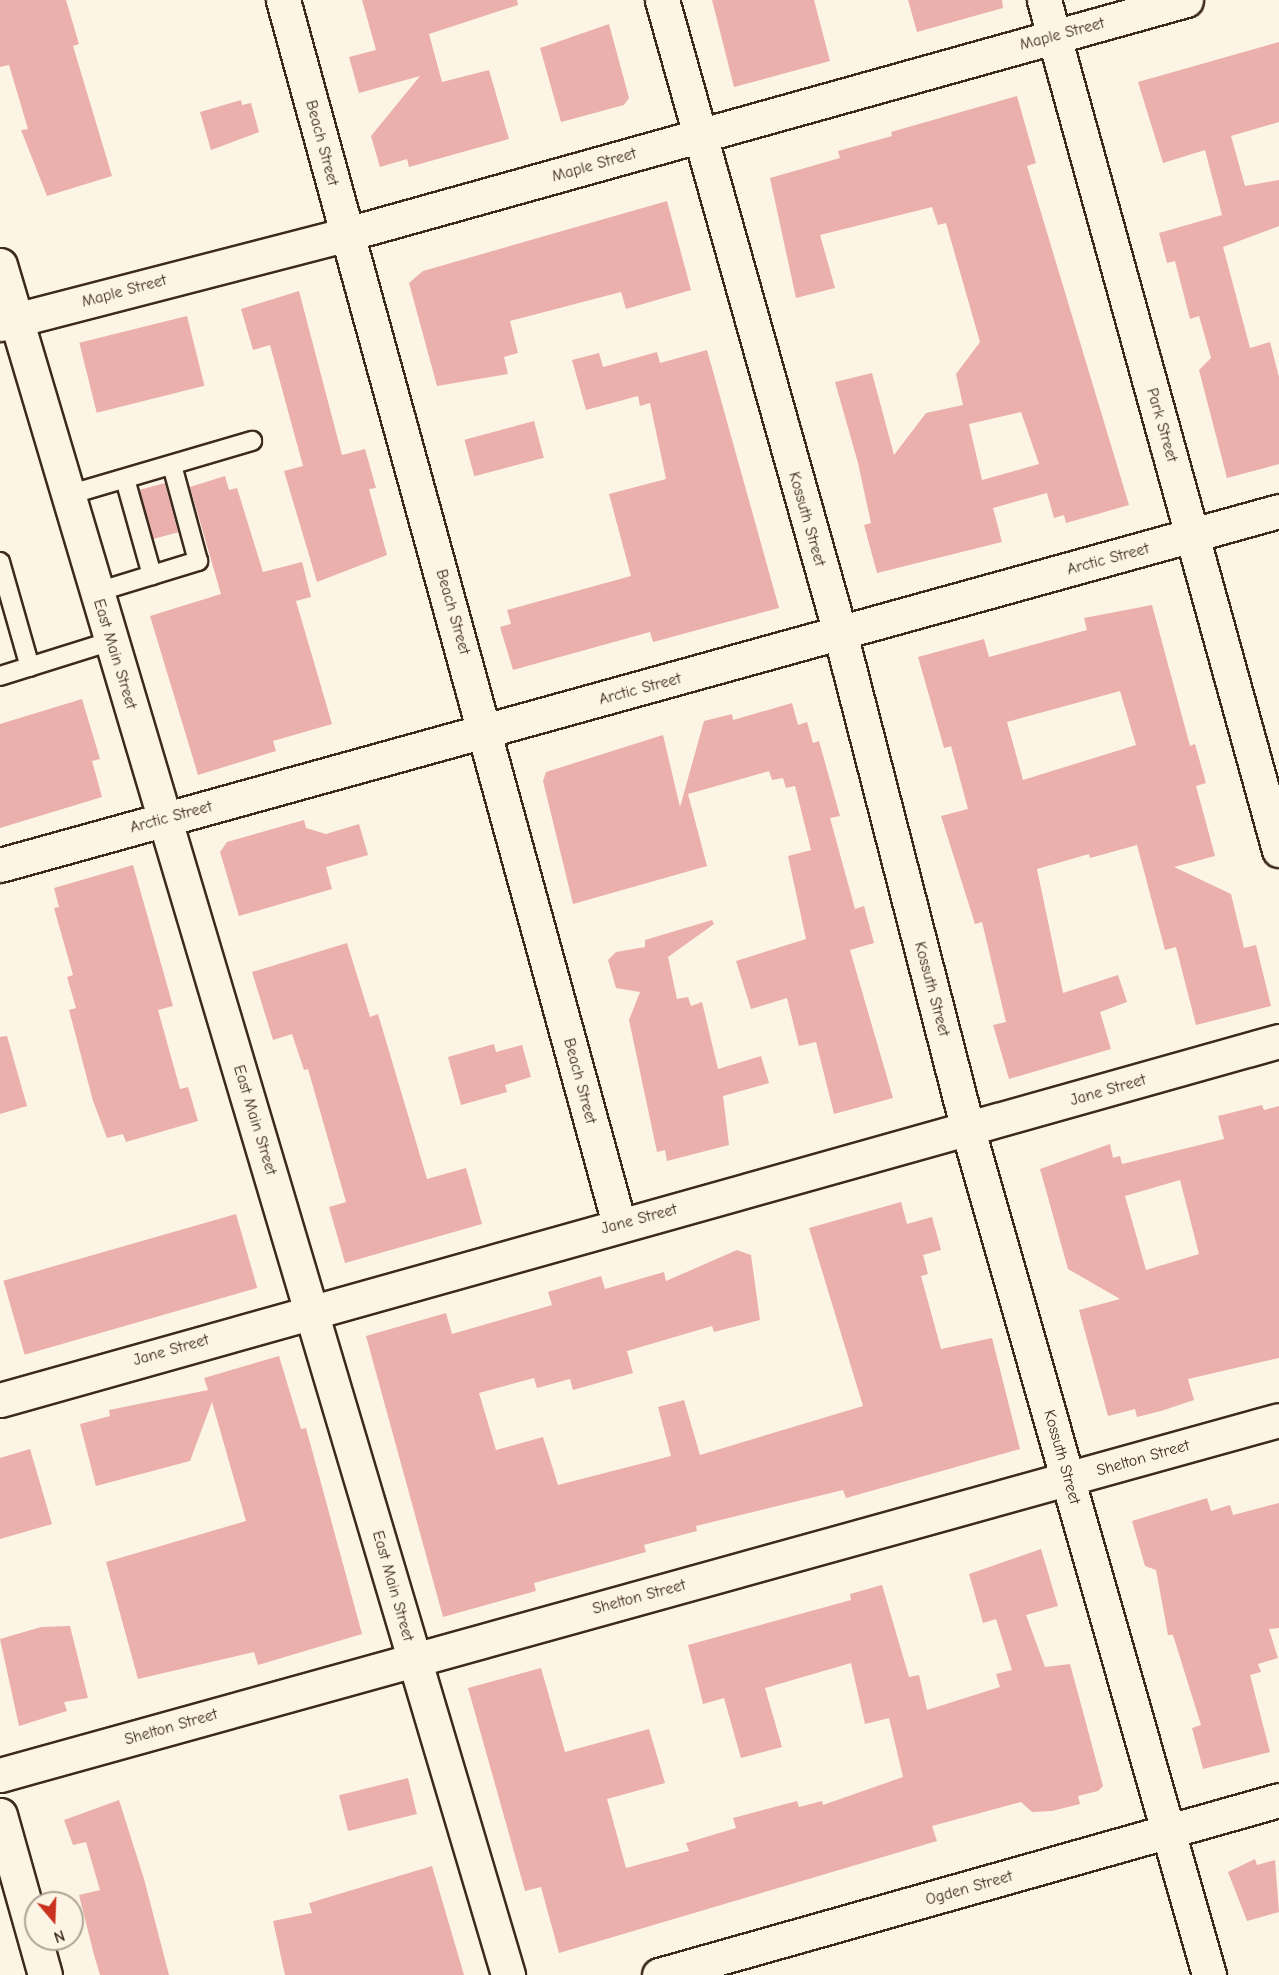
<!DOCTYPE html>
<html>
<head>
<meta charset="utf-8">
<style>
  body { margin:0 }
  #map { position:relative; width:1279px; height:1975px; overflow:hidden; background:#fcf5e5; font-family:"Comic Neue",sans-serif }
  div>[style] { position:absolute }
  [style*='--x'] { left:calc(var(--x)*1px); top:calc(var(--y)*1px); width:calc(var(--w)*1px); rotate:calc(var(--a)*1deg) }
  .building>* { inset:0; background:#ebb0ab; transform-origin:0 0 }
  .roads { filter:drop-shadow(2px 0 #3b2a1e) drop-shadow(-2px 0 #3b2a1e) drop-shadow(0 2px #3b2a1e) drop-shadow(0 -2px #3b2a1e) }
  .lane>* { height:18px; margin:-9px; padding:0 9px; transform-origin:9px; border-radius:9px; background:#fcf5e5 }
  .street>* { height:33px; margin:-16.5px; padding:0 16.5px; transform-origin:16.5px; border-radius:16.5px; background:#fcf5e5 }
  .secondary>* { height:33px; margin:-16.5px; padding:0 16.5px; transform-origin:16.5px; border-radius:16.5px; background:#fcf5e5 }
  span { translate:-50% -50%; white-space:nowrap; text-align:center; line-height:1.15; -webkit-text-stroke:4.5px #fcf5e5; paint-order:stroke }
  .street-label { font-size:16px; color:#3b2a1e }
  .north { position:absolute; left:24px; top:1891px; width:60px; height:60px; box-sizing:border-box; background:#fcf5e5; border:2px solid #afa495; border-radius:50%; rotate:161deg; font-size:16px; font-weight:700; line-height:24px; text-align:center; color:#3b2a1e }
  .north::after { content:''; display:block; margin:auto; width:21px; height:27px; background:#c8321e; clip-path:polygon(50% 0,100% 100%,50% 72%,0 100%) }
</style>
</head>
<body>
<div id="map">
  <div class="building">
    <i style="clip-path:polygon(0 0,66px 0,79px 44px,73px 46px,112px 176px,47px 196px,21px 130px,28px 129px,9px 65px,0 67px)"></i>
    <i style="clip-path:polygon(362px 0,517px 0,518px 5px,429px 34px,442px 82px,489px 70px,509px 139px,409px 167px,407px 159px,380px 167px,371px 136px,420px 76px,359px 93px,349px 57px,376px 50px)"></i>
    <i style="clip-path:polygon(712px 0,814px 0,830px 61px,734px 87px)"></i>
    <i style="clip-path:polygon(908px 0,1002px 0,1003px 8px,917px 32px)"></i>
    <i style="clip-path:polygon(609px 24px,629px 98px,624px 105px,561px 122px,540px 48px)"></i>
    <i style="clip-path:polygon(1279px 42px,1279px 122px,1231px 136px,1245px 186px,1279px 180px,1279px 226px,1223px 247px,1250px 348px,1270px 342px,1279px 377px,1279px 464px,1227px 478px,1199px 370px,1211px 358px,1199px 316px,1190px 319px,1175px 261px,1167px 263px,1159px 233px,1222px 215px,1205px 150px,1163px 163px,1138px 82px)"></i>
    <i style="clip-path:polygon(evenodd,1017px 96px,1036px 163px,1027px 166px,1129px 505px,1066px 523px,1064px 515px,1054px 518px,1047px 493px,993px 508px,1002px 542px,877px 573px,864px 525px,871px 523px,858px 463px,835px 382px,872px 373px,894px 455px,926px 413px,963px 405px,956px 374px,980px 342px,946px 223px,938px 225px,932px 207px,820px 235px,835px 288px,796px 298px,770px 178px,840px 158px,838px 151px,892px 136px,891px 132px,1017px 96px,1021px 412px,1039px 464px,982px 480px,969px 424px,1021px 412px)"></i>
    <i style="clip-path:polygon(241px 100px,242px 105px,251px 103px,259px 132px,211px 150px,200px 112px)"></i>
    <i style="clip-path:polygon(667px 201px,691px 290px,626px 309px,621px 292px,510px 321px,518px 353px,504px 357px,508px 374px,437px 386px,409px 283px,423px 271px)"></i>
    <i style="clip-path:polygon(299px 291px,342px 455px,365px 449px,376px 488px,369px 489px,387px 555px,317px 582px,284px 471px,303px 466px,270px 345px,253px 350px,241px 309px)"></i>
    <i style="left:187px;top:316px;width:72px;height:111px;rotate:76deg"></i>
    <i style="clip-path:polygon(707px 350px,779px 608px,653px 642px,650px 632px,513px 670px,500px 627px,511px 624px,507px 610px,631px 576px,609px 494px,666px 479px,650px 403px,640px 406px,638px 396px,586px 410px,572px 360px,599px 353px,603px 367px,657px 352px,660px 363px)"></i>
    <i style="left:534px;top:421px;width:38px;height:72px;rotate:75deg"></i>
    <i style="clip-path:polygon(225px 476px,229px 490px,237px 488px,263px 572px,302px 562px,311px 597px,296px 601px,332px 724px,273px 741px,276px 751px,198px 775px,150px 616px,221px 594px,190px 487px)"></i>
    <i style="left:165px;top:483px;width:51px;height:26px;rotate:75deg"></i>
    <i style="clip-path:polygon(evenodd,1152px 605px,1190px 746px,1195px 744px,1206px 783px,1196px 786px,1215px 856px,1174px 867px,1231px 894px,1244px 948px,1256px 945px,1271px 1006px,1196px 1025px,1176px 947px,1165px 950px,1137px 845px,1090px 858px,1089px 854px,1037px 869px,1063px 993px,1118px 975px,1127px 1002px,1100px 1012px,1111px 1049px,1009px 1079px,993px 1025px,1006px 1022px,982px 922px,975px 924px,941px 816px,968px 809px,951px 746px,944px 748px,918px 657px,984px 639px,989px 657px,1087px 630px,1084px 618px,1152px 605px,1120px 691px,1136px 745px,1023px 780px,1007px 722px,1120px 691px)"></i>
    <i style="clip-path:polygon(82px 699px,100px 759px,92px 761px,102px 797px,0 828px,0 724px)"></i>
    <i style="clip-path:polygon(792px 703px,798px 725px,807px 722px,813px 743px,819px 741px,840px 816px,830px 818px,855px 909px,864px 906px,874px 943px,850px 950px,893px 1098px,834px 1114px,816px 1042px,799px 1046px,787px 998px,751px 1009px,736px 961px,806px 939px,788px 856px,811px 850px,795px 786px,786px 788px,783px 778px,772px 780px,769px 771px,688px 794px,707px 866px,573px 904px,543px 781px,546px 772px,663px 735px,680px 807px,704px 721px,732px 714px,733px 720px)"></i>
    <i style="clip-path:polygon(304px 820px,306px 828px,326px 834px,359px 824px,368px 855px,326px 867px,332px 889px,239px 916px,220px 852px,227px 842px)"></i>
    <i style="clip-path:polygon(133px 865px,173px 1006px,158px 1010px,180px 1089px,188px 1087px,198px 1121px,126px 1142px,123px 1134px,107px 1138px,93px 1101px,69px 1010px,76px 1008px,67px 977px,73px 975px,54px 908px,59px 907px,54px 888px)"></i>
    <i style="clip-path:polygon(712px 920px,714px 924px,668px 957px,677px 999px,688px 997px,691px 1006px,702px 1002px,718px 1069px,761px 1056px,769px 1083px,723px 1096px,729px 1145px,667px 1161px,665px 1150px,657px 1152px,629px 1020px,640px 992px,616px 988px,608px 960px,616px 952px,645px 947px,645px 940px)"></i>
    <i style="clip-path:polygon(347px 943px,370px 1017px,378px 1014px,427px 1179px,466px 1168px,482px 1224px,345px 1263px,329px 1207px,346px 1202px,308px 1069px,304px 1070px,292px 1034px,273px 1040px,252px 972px)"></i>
    <i style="clip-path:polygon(7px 1036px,27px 1106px,0 1114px,0 1037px)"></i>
    <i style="clip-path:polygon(494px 1044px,496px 1052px,522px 1045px,531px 1077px,505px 1085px,507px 1092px,461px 1105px,448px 1057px)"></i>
    <i style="clip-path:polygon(evenodd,1262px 1105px,1264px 1110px,1279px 1106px,1279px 1358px,1188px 1379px,1194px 1400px,1161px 1411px,1137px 1417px,1135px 1409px,1108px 1416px,1079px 1310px,1120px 1299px,1068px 1269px,1040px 1169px,1110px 1144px,1113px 1158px,1120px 1156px,1122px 1164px,1224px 1139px,1218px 1116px,1262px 1105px,1180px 1180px,1199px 1254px,1146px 1270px,1125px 1196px,1180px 1180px)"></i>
    <i style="clip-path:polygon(901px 1202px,907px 1224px,932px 1217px,941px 1250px,923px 1255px,928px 1274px,921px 1276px,941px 1349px,992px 1338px,1020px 1449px,846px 1498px,843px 1490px,696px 1526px,697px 1531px,644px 1545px,646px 1552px,534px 1583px,536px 1591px,443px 1617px,366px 1336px,446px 1313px,452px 1334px,552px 1305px,548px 1292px,601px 1276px,605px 1289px,664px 1272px,666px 1281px,737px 1250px,751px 1255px,760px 1320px,714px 1332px,712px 1326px,627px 1351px,633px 1373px,573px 1390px,570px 1379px,537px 1388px,534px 1378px,479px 1393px,496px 1450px,543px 1437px,558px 1485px,671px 1456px,658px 1407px,684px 1400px,700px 1455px,863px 1406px,809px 1228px)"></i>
    <i style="left:236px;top:1214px;width:77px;height:242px;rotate:74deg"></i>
    <i style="clip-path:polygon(279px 1356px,301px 1429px,306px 1428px,362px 1634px,258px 1665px,254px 1652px,138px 1679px,106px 1562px,246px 1521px,212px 1402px,190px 1461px,96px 1486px,80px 1424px,110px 1416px,109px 1410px,208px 1390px,204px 1378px)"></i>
    <i style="clip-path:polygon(30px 1449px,52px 1524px,0 1539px,0 1458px)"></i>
    <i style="clip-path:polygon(1207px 1498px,1211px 1511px,1230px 1505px,1233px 1515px,1279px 1503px,1279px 1628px,1269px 1629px,1278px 1658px,1258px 1664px,1261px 1672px,1250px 1675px,1270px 1752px,1203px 1769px,1192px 1728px,1201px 1725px,1173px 1635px,1168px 1635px,1156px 1570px,1145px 1566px,1132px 1521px)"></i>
    <i style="clip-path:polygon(1041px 1549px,1058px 1606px,1026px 1615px,1045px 1667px,1070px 1664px,1103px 1786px,1098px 1791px,1078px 1796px,1080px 1804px,1052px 1811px,1032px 1812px,1021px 1802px,932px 1826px,937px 1841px,559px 1953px,541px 1887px,525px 1891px,468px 1688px,541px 1668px,565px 1752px,649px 1729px,665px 1783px,607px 1799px,626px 1868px,689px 1851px,686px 1843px,736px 1828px,733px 1818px,797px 1801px,799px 1807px,822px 1801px,823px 1805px,903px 1777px,889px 1718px,865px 1724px,851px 1663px,765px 1688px,782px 1747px,741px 1758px,724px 1698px,703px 1704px,688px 1645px,851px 1600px,850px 1594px,882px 1585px,909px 1677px,919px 1675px,927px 1710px,1000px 1687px,996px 1674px,1012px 1670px,996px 1619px,983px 1623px,969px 1574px)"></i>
    <i style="clip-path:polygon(70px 1626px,88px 1698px,64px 1702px,67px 1711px,19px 1726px,0 1639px,41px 1627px)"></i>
    <i style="left:408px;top:1778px;width:37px;height:71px;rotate:76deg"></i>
    <i style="clip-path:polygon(119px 1800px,144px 1879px,169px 1975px,100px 1975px,94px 1955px,79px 1895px,100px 1890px,86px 1842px,73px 1845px,64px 1820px)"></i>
    <i style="clip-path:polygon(1255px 1859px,1257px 1865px,1275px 1860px,1279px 1912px,1247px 1921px,1228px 1872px)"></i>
    <i style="clip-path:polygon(432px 1866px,464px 1975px,285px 1975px,273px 1921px,312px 1913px,309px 1903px)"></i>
  </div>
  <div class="roads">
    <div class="lane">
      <i style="--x:125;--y:479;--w:100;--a:74.3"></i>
      <i style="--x:68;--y:495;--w:192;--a:-16.4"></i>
      <i style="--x:0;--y:562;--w:109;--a:74.1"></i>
      <i style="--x:97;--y:592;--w:106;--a:-17.1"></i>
      <i style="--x:198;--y:561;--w:99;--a:-105.2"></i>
      <i style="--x:0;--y:676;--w:117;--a:-17.4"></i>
    </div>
    <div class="street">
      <i style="--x:283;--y:0;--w:1269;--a:74.65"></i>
      <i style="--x:662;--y:0;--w:658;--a:74.29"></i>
      <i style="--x:840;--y:633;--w:513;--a:75.56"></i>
      <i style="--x:968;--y:1130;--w:879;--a:74.08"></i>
      <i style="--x:1044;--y:0;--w:882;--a:74.55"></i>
      <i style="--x:0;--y:324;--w:358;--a:-14.5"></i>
      <i style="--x:347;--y:234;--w:871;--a:-15.58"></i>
      <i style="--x:0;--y:1400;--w:1328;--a:-15.68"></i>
      <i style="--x:0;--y:1775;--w:1327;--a:-15.51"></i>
      <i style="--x:0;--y:1815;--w:166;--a:74.3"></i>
      <i style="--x:659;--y:1975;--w:644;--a:-15.76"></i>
    </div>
    <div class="secondary">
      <i style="--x:0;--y:265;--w:1784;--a:73.45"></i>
      <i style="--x:0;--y:865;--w:1327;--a:-15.47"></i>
    </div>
  </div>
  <div class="street-label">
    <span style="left:1062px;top:34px;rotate:-15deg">Maple Street</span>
    <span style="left:322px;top:143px;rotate:75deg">Beach Street</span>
    <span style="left:594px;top:165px;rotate:-16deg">Maple Street</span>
    <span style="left:124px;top:291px;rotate:-15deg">Maple Street</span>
    <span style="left:1162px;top:425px;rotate:74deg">Park Street</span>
    <span style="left:807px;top:519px;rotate:74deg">Kossuth Street</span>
    <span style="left:1108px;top:559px;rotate:-15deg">Arctic Street</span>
    <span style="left:453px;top:612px;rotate:74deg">Beach Street</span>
    <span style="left:115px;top:654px;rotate:73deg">East Main Street</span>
    <span style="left:640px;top:689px;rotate:-15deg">Arctic Street</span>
    <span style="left:171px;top:817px;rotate:-15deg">Arctic Street</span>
    <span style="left:932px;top:989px;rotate:75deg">Kossuth Street</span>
    <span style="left:580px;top:1081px;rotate:75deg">Beach Street</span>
    <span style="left:1108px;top:1090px;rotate:-16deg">Jane Street</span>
    <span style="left:255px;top:1120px;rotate:73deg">East Main Street</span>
    <span style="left:639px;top:1219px;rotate:-15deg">Jane Street</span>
    <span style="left:171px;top:1350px;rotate:-16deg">Jane Street</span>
    <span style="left:1062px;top:1457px;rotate:74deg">Kossuth Street</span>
    <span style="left:1143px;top:1458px;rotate:-16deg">Shelton Street</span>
    <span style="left:393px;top:1586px;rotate:74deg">East Main Street</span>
    <span style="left:639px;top:1597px;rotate:-15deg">Shelton Street</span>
    <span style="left:171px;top:1727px;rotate:-16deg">Shelton Street</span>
    <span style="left:969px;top:1888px;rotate:-16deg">Ogden Street</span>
  </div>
  <div class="north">N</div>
</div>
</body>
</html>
